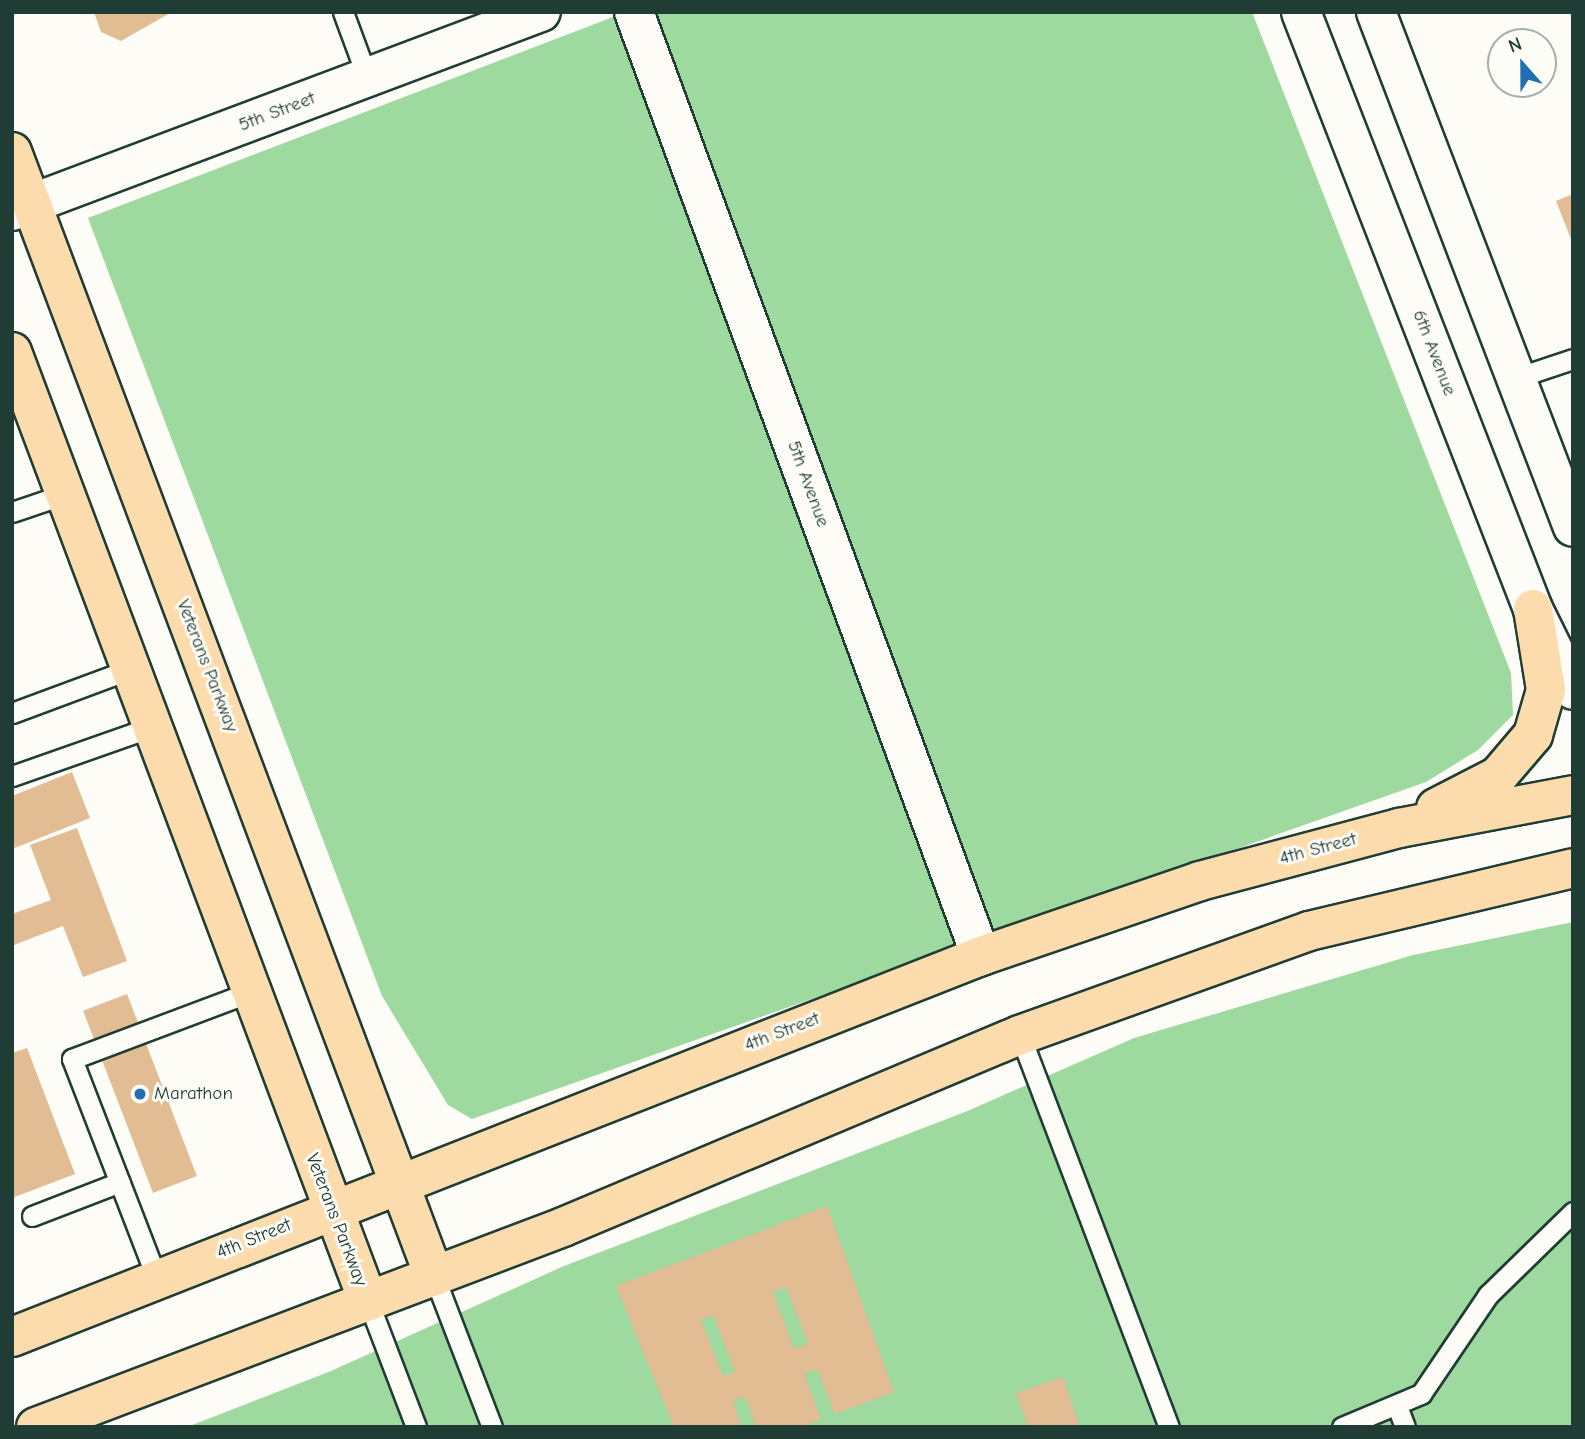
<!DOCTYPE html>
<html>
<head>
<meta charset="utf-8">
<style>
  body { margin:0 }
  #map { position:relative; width:1585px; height:1439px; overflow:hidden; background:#fdfcf7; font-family:"Comic Neue",sans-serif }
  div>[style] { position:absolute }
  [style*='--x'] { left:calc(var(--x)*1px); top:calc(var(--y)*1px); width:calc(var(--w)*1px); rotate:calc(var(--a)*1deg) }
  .green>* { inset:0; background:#9ed9a0 }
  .building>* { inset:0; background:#e2bc93; transform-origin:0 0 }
  .roads { filter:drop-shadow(2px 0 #1f3d34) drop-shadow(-2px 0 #1f3d34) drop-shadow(0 2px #1f3d34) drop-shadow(0 -2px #1f3d34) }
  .lane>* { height:19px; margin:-9.5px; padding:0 9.5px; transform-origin:9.5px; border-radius:9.5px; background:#fdfcf7 }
  .street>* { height:38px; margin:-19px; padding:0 19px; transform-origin:19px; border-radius:19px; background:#fdfcf7 }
  .secondary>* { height:38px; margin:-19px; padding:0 19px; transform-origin:19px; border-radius:19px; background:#fdfcf7 }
  .primary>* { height:38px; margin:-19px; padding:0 19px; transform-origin:19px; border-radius:19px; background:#fcdcac }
  .highway>* { height:38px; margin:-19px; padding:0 19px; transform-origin:19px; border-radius:19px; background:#fcdcac }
  .dots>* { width:19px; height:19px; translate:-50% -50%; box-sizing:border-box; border:4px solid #fdfcf7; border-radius:50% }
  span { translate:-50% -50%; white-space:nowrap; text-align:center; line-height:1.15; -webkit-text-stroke:6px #fdfcf7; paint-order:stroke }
  .street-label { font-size:19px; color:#1f3d34 }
  .poi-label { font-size:19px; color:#1f3d34 }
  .left { translate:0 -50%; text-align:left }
  .frame { position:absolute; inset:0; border:14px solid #1f3d34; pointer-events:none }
  .north { position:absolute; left:1487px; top:28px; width:70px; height:70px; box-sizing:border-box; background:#fdfcf7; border:2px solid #a4b0a9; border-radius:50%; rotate:339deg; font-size:19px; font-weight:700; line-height:28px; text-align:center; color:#1f3d34 }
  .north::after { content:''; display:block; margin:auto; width:24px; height:32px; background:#1f6fb2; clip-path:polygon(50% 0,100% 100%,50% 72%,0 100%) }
</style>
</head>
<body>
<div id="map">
  <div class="green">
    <i style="clip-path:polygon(626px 12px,1252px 12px,1511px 673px,1513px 715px,1478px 750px,1426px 782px,472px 1119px,448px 1105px,382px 996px,88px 218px)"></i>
    <i style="clip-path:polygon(1573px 922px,1573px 1427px,187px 1427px,331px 1371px,564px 1266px,965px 1112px,1134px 1038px,1413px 955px)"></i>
  </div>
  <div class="building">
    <i style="clip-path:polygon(94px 12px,170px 12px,170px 13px,121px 41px,101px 32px)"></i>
    <i style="clip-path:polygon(1573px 194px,1573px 244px,1556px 201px)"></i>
    <i style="clip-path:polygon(72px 772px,90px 818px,12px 849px,12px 796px)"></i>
    <i style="clip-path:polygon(77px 828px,127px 961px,83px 977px,63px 926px,14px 945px,12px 939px,12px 914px,51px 900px,30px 845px)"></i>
    <i style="left:127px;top:994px;width:195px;height:47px;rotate:69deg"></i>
    <i style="clip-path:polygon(27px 1048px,75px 1174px,12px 1198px,12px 1053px)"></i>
    <i style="clip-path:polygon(evenodd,827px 1206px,894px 1392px,835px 1414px,817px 1369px,804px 1374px,821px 1419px,802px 1427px,756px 1427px,745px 1397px,733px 1401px,742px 1427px,674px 1427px,616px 1286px,827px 1206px,786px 1287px,808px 1344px,794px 1349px,773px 1292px,786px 1287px,827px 1206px,713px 1315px,735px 1372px,723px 1376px,701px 1320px,713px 1315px)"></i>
    <i style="clip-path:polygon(1063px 1377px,1080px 1427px,1028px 1427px,1016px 1393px)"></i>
  </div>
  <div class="roads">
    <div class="lane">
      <i style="--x:343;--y:12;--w:69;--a:69.7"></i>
      <i style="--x:1516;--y:378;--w:60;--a:-18.4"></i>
      <i style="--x:12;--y:512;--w:56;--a:-18.8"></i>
      <i style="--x:12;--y:713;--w:126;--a:-20.4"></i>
      <i style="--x:12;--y:776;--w:147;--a:-19.4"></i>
      <i style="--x:1020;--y:1035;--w:419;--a:69.2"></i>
      <i style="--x:32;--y:1216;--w:94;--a:-21.1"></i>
      <i style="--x:434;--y:1276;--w:162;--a:69"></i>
      <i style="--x:157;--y:1279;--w:236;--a:-111.1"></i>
      <i style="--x:72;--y:1059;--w:190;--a:-20.6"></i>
      <i style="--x:368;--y:1301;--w:135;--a:69.1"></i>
      <i style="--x:1397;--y:1406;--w:22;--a:69"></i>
      <i style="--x:1342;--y:1427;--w:86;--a:-22.7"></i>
      <i style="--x:1421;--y:1394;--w:120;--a:-55.9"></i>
      <i style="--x:1488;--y:1295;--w:119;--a:-44.3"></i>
    </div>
    <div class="street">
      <i style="--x:634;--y:12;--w:1006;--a:69.82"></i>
      <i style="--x:12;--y:211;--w:565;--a:-20.62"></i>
    </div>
    <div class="secondary">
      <i style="--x:1301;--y:12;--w:640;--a:68.76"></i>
      <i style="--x:1533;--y:609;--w:90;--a:63.7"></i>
      <i style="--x:1376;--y:12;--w:551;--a:69.07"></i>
    </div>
    <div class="primary">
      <i style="--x:12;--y:152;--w:1201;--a:69.42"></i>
      <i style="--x:12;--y:352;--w:1014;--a:69.44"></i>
    </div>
    <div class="highway">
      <i style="--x:1436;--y:808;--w:70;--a:-27.3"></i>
      <i style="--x:1498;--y:776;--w:54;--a:-49.5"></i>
      <i style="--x:1533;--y:735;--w:47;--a:-73.9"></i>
      <i style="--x:1546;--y:690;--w:82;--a:-99.1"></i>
      <i style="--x:12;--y:1337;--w:1041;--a:-21.46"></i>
      <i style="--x:981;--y:956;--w:231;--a:-18.9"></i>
      <i style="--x:1200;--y:881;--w:206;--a:-14.9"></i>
      <i style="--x:1399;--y:828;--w:177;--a:-10.7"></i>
      <i style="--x:36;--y:1427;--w:564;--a:-20.78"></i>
      <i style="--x:563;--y:1227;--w:496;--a:-22.8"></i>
      <i style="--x:1020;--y:1035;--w:307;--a:-19.8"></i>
      <i style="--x:1309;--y:931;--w:271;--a:-13.4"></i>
    </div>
  </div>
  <div class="dots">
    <i style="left:140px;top:1094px;background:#1f6fb2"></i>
  </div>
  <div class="street-label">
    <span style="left:277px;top:112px;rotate:-21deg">5th Street</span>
    <span style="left:1434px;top:353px;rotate:69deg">6th Avenue</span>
    <span style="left:808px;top:484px;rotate:70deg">5th Avenue</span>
    <span style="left:207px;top:666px;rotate:69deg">Veterans Parkway</span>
    <span style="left:1318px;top:849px;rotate:-15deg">4th Street</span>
    <span style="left:782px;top:1032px;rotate:-21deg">4th Street</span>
    <span style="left:336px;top:1220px;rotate:69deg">Veterans Parkway</span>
    <span style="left:254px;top:1239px;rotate:-22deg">4th Street</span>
  </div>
  <div class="poi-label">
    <span class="left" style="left:154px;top:1094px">Marathon</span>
  </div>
  <div class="frame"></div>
  <div class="north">N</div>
</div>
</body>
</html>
